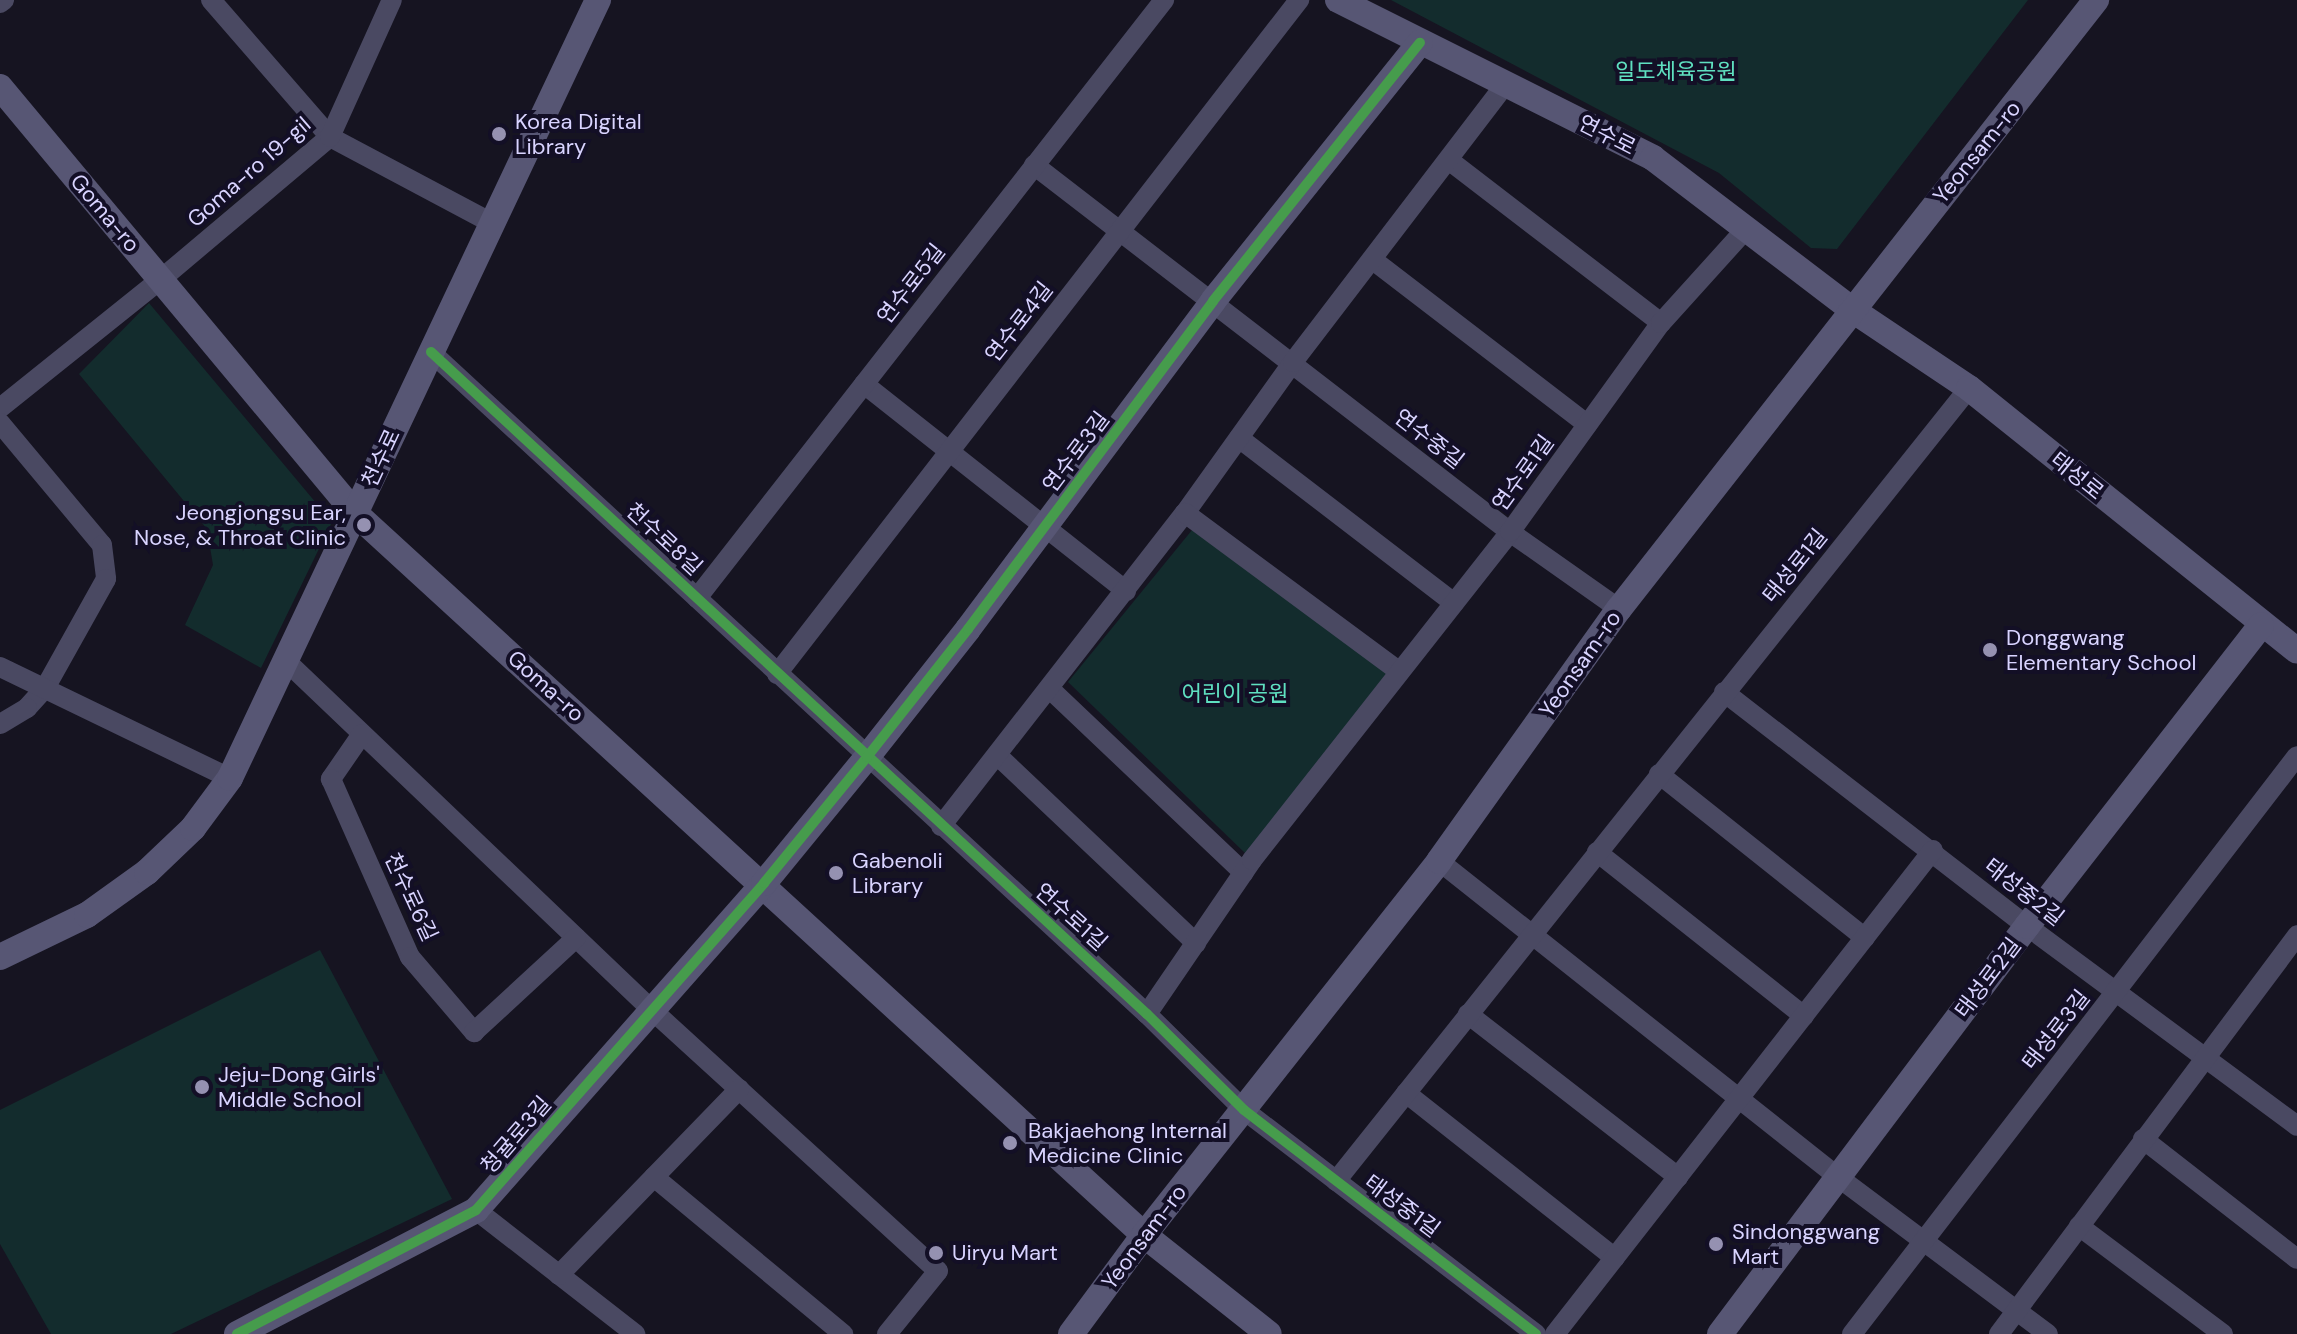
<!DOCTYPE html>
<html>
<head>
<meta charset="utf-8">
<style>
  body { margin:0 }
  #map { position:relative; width:2297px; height:1334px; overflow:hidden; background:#161421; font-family:"DM Sans","Noto Sans KR",sans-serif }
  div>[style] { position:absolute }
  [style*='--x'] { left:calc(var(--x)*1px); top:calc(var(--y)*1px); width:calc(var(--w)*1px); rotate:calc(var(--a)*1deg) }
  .green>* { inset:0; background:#132c2d }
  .street>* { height:20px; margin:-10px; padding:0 10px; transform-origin:10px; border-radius:10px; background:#4a4962 }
  .secondary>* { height:26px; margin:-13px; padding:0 13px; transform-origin:13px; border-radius:13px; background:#575674 }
  .cycleway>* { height:10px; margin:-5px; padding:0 5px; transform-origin:5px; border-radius:5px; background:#469c4c }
  .dots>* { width:22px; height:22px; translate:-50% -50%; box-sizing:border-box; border:4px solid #130f26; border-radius:50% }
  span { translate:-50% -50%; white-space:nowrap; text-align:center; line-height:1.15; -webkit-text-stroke:8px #130f26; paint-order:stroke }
  .park-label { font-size:22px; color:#5fe0c0 }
  .poi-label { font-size:22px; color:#d9d4ff }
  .left { translate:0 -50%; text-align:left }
  .right { translate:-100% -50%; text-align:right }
  .street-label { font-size:22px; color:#d9d4ff }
</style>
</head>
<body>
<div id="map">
  <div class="green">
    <i style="clip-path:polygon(1391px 0,2028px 0,1837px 249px,1811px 248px,1719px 173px)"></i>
    <i style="clip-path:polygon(149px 303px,332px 522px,261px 668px,185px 625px,213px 565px,207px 529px,79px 374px)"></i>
    <i style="clip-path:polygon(1192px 530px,1387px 673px,1246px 854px,1068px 682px)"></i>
    <i style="clip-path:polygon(320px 950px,452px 1199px,171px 1334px,51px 1334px,0 1244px,0 1110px)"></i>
  </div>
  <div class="street">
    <i style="--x:211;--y:0;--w:181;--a:49"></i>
    <i style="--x:330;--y:137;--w:183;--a:28"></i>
    <i style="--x:0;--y:3;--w:5;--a:-37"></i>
    <i style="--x:1450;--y:161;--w:266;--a:37.5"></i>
    <i style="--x:1034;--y:165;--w:601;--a:37.63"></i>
    <i style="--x:1510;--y:532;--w:133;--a:35.2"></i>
    <i style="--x:1373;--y:260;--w:270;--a:37.5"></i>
    <i style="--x:431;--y:352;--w:975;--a:42.76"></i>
    <i style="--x:1147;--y:1014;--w:136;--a:44.7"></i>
    <i style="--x:1244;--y:1110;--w:368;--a:37.5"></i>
    <i style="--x:864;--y:384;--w:334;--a:38.3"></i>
    <i style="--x:0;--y:408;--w:205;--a:-38.7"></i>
    <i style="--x:160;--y:280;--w:222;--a:-40.1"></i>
    <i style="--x:330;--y:137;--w:150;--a:-65.7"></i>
    <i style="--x:0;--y:423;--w:159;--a:50.1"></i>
    <i style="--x:102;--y:545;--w:34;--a:83"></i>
    <i style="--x:106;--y:579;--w:125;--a:119.2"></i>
    <i style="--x:45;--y:688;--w:27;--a:132"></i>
    <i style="--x:27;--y:708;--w:31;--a:149"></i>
    <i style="--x:1239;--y:438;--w:271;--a:37.5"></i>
    <i style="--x:1185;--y:513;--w:186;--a:-54.4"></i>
    <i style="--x:1293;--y:362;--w:347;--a:-52.6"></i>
    <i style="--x:697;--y:598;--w:759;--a:-52.01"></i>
    <i style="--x:285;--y:660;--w:507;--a:43.64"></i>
    <i style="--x:652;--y:1010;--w:387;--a:42.4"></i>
    <i style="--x:938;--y:1271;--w:81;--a:129"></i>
    <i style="--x:0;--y:667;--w:255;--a:25.8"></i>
    <i style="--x:777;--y:674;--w:853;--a:-52.24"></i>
    <i style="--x:1050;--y:689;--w:267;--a:43.5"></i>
    <i style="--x:1724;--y:692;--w:383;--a:37.7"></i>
    <i style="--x:2027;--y:926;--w:336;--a:36.5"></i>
    <i style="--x:362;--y:734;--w:55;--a:124.6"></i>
    <i style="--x:331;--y:779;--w:195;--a:66.1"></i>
    <i style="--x:410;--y:957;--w:99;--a:49.5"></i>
    <i style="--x:474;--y:1032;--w:139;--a:-42.7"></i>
    <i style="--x:997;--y:755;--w:274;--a:43.4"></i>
    <i style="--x:1659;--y:774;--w:263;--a:38.5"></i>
    <i style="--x:941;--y:826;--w:397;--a:-52.1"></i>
    <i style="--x:1185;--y:513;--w:267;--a:36.5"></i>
    <i style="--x:1597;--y:852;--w:264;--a:38.4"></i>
    <i style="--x:1439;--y:861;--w:509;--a:38.38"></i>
    <i style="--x:1838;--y:1177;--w:262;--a:36.8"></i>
    <i style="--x:1147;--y:1014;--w:186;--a:-55.7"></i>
    <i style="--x:1252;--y:860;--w:417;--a:-51.8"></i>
    <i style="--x:1510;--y:532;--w:258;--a:-54.2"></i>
    <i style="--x:1661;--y:323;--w:127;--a:-47.9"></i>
    <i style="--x:1468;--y:1014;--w:266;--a:37.8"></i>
    <i style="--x:1406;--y:1093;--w:266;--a:38.3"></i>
    <i style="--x:2143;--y:1139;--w:195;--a:37.9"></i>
    <i style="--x:654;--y:1177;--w:246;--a:39.7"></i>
    <i style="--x:1336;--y:1181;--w:1015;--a:-51.4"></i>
    <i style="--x:476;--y:1210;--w:202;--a:37.9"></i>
    <i style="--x:2079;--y:1226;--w:180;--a:36.9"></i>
    <i style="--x:559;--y:1275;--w:259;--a:-45.9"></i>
    <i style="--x:1555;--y:1334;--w:614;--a:-52.01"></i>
    <i style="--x:1852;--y:1334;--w:729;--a:-52.41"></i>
    <i style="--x:1999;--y:1334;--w:498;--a:-53.2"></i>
  </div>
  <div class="secondary">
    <i style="--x:1338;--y:0;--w:352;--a:26.6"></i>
    <i style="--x:1653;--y:158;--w:249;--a:37.3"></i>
    <i style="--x:1851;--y:309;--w:142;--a:33.8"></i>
    <i style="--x:1969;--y:388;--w:420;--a:38.7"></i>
    <i style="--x:0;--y:87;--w:555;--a:50.19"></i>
    <i style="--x:355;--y:513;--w:1069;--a:42.46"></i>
    <i style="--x:1144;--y:1235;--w:159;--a:38.4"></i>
    <i style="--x:0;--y:957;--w:97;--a:-25.8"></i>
    <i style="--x:87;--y:915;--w:74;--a:-35.6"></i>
    <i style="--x:147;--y:872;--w:64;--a:-43.7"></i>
    <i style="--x:193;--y:828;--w:62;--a:-53.5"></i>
    <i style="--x:230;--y:778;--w:861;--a:-64.69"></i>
    <i style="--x:237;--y:1334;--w:269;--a:-27.4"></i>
    <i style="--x:476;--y:1210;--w:436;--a:-48.6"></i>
    <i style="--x:764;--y:883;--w:163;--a:-50.7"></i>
    <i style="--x:867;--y:757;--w:163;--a:-51.7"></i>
    <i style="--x:968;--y:629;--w:409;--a:-53.2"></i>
    <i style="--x:1213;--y:301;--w:331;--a:-51.3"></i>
    <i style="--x:1071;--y:1334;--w:123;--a:-53.6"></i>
    <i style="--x:1144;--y:1235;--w:476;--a:-51.7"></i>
    <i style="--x:1439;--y:861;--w:310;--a:-54.5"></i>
    <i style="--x:1619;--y:609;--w:774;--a:-51.93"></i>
    <i style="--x:1720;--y:1334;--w:511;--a:-53.04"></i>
    <i style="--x:2027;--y:926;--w:381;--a:-52.1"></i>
  </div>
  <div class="cycleway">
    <i style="--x:431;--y:352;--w:975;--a:42.76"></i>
    <i style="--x:1147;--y:1014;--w:136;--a:44.7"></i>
    <i style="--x:1244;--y:1110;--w:368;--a:37.5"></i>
    <i style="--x:237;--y:1334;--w:269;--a:-27.4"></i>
    <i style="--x:476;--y:1210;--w:436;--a:-48.6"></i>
    <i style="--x:764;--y:883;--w:163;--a:-50.7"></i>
    <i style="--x:867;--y:757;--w:163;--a:-51.7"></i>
    <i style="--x:968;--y:629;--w:409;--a:-53.2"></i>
    <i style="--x:1213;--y:301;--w:331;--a:-51.3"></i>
  </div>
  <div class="dots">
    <i style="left:499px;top:134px;background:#9591b1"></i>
    <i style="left:364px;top:525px;background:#9591b1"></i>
    <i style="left:1990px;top:650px;background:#9591b1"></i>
    <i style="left:836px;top:873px;background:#9591b1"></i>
    <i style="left:202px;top:1087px;background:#9591b1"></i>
    <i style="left:1010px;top:1143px;background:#9591b1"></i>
    <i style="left:1716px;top:1244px;background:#9591b1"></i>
    <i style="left:936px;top:1253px;background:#9591b1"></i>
  </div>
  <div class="park-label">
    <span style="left:1676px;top:72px">일도체육공원</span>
    <span style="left:1235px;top:694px">어린이 공원</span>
  </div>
  <div class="poi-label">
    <span class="left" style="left:515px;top:134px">Korea Digital<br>Library</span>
    <span class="right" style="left:346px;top:525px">Jeongjongsu Ear,<br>Nose, &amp; Throat Clinic</span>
    <span class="left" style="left:2006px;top:650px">Donggwang<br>Elementary School</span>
    <span class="left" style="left:852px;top:873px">Gabenoli<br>Library</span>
    <span class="left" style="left:218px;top:1087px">Jeju-Dong Girls'<br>Middle School</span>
    <span class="left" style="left:1028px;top:1143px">Bakjaehong Internal<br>Medicine Clinic</span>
    <span class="left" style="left:1732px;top:1244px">Sindonggwang<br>Mart</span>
    <span class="left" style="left:952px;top:1253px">Uiryu Mart</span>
  </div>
  <div class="street-label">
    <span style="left:1607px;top:135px;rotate:27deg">연수로</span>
    <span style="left:1977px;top:152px;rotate:-51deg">Yeonsam-ro</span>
    <span style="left:249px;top:172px;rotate:-41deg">Goma-ro 19-gil</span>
    <span style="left:105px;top:213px;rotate:50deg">Goma-ro</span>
    <span style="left:911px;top:284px;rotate:-52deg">연수로5길</span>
    <span style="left:1019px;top:322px;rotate:-52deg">연수로4길</span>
    <span style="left:1429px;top:439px;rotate:38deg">연수중길</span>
    <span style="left:1076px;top:452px;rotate:-53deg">연수로3길</span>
    <span style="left:381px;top:458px;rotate:-65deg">천수로</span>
    <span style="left:1523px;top:473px;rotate:-54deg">연수로1길</span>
    <span style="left:2077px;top:476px;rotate:39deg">태성로</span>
    <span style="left:664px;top:539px;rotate:43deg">천수로8길</span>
    <span style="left:1795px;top:566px;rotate:-51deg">태성로1길</span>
    <span style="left:1580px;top:664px;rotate:-55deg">Yeonsam-ro</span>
    <span style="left:546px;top:686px;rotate:42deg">Goma-ro</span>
    <span style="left:2024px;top:892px;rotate:38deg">태성중2길</span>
    <span style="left:411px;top:897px;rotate:65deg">천수로6길</span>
    <span style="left:1071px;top:917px;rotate:42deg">연수로1길</span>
    <span style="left:1988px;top:978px;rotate:-53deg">태성로2길</span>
    <span style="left:2056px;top:1030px;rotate:-52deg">태성로3길</span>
    <span style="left:516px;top:1135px;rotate:-49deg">청귤로3길</span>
    <span style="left:1402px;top:1206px;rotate:37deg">태성중1길</span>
    <span style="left:1144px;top:1237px;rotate:-53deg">Yeonsam-ro</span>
  </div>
</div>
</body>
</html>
